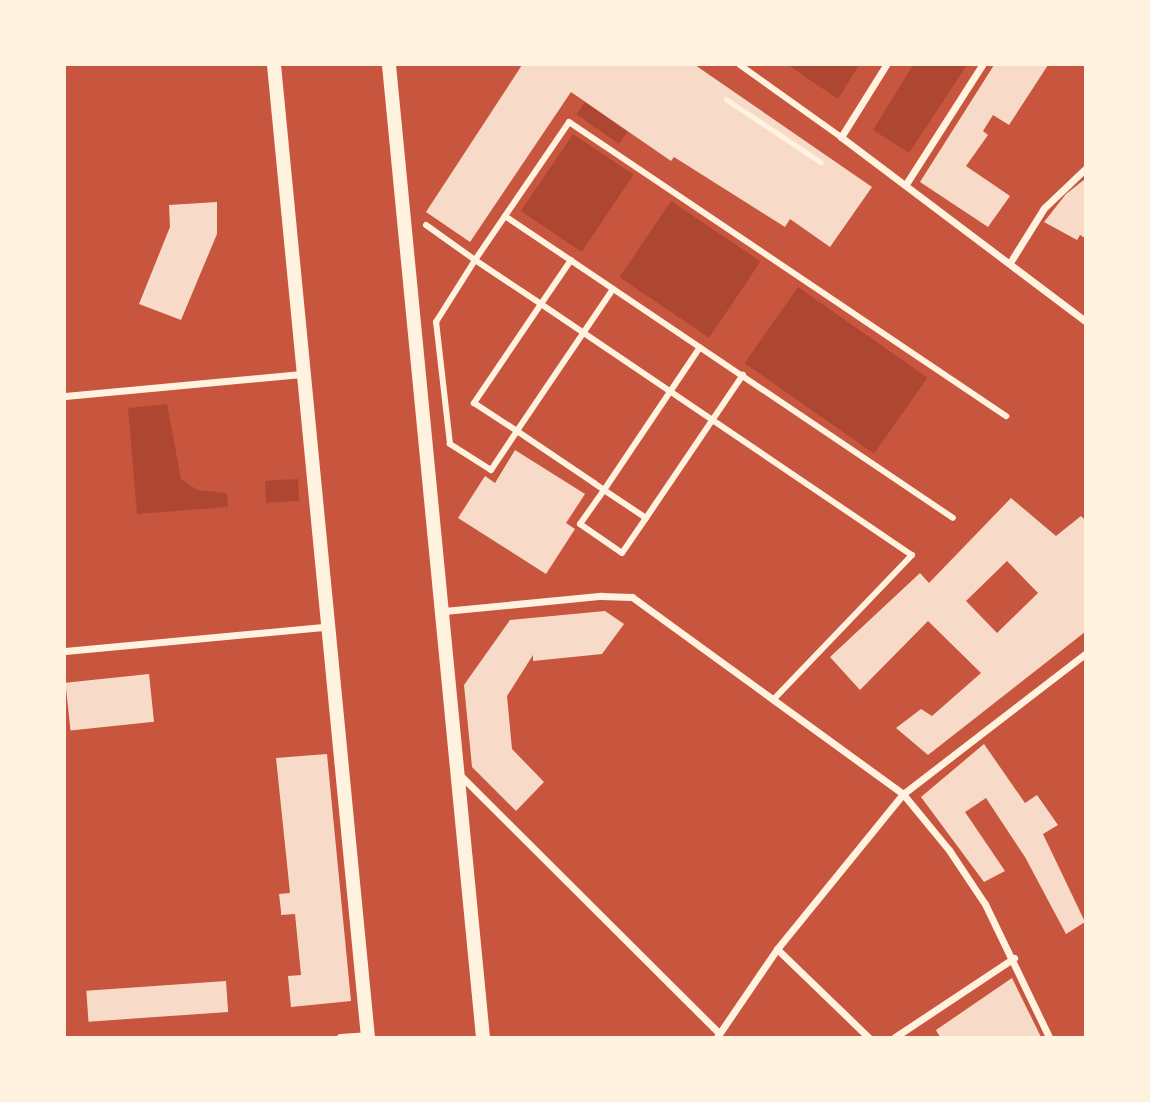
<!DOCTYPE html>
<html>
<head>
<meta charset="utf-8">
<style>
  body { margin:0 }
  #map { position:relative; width:1150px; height:1102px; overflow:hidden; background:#c8553d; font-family:"Open Sans",sans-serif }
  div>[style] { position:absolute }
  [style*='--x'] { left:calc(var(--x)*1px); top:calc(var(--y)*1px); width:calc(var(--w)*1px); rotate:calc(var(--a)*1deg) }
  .green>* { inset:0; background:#ae4732; transform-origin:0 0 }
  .building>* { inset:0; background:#f7dbc8; transform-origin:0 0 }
  .path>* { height:4.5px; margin:-2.25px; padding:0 2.25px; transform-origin:2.25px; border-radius:2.25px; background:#fff3e0 }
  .pedestrian>* { height:6px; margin:-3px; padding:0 3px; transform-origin:3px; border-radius:3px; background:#fff3e0 }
  .minor>* { height:7px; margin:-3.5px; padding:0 3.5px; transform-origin:3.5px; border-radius:3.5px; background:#fff3e0 }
  .secondary>* { height:14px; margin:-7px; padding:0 7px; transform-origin:7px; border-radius:7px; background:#fff3e0 }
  span { translate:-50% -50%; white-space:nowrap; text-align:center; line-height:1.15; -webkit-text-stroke:6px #fff3e0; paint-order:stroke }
  .frame { position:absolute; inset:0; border:66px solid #fff3e0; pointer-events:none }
</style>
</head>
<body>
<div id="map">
  <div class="green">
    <i style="clip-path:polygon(788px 65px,859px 65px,838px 99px)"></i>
    <i style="clip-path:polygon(913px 65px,967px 65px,909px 153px,873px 130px)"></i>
    <i style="left:585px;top:102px;width:52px;height:15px;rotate:35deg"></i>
    <i style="left:573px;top:134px;width:73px;height:93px;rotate:34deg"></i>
    <i style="left:671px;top:201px;width:108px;height:92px;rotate:34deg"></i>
    <i style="left:798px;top:287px;width:158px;height:93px;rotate:35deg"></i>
    <i style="clip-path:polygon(167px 404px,181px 479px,197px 490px,227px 493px,228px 507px,137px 514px,128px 408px)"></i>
    <i style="left:298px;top:479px;width:22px;height:33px;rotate:87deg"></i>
  </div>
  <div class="building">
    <i style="clip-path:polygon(522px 65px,695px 65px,872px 187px,830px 247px,790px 219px,785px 227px,674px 157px,671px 161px,571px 92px,470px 242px,426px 212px)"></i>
    <i style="clip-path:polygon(994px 65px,1048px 65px,1009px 125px,993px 115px,983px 131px,988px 135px,966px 166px,1010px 196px,988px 227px,920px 182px)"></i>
    <i style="clip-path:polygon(1085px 179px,1085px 238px,1080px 235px,1077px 240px,1044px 222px,1066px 194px)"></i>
    <i style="clip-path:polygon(217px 202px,217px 234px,181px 320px,139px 304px,170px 227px,169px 205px)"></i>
    <i style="clip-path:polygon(515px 450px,585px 494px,566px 523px,575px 529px,546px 574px,458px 518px,485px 476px,495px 483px)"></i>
    <i style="clip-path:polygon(evenodd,1011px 498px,1056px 536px,1081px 516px,1085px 520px,1085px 632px,928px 755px,896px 728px,921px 709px,932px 716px,981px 673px,928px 621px,860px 690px,830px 657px,920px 573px,929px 583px,1011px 498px,1007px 561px,1038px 593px,997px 633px,966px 601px,1007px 561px)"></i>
    <i style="clip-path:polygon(605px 611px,624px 624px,602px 654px,533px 661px,533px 655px,507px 696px,512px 749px,544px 782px,516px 811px,472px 767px,464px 685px,510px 620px)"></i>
    <i style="left:149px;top:674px;width:48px;height:84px;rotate:84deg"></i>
    <i style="clip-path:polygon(984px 744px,1025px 803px,1037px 795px,1058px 825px,1043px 834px,1085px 922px,1066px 934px,1025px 857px,986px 798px,965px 812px,1005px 871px,984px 882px,921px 797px)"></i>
    <i style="clip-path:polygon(327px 754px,351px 1001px,291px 1007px,288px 976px,301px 975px,295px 914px,281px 915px,281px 911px,279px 894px,290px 893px,276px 758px)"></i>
    <i style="clip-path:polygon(1012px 978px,1041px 1037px,940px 1037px,936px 1030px)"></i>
    <i style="left:226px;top:981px;width:31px;height:140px;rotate:86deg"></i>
  </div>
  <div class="path">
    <i style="--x:726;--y:99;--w:114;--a:33.6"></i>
  </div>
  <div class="pedestrian">
    <i style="--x:740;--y:65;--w:124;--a:35.5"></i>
    <i style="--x:505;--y:216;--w:540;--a:33.98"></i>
    <i style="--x:426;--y:225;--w:60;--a:35.5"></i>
    <i style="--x:475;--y:260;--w:167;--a:-55.7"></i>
    <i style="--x:569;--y:122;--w:527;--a:33.93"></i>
    <i style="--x:475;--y:260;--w:79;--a:33.7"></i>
    <i style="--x:541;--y:304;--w:120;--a:124.1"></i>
    <i style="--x:474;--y:403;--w:51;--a:33.1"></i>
    <i style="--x:517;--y:431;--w:47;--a:123.7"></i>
    <i style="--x:491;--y:470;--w:49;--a:-147.6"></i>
    <i style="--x:450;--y:444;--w:123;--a:-96.5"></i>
    <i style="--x:436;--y:322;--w:73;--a:-57.8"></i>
    <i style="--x:571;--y:260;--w:53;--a:124.3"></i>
    <i style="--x:541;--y:304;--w:448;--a:34.1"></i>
    <i style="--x:912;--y:555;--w:201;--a:133.8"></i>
    <i style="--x:613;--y:289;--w:171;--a:124.1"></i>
    <i style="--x:517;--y:431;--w:93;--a:34"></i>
    <i style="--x:594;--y:483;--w:12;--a:35"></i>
    <i style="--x:604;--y:490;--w:50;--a:33.7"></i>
    <i style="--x:646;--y:518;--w:42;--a:124.4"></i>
    <i style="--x:622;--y:553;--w:51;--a:-145.4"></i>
    <i style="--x:580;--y:524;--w:42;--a:-54.8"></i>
    <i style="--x:604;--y:490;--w:172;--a:-56.1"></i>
    <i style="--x:646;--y:518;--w:173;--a:-55.9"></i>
  </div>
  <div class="minor">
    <i style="--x:886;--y:65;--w:85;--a:122"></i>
    <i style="--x:841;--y:137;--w:306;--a:37"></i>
    <i style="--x:906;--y:184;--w:141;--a:-57.4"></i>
    <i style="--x:1011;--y:261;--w:62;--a:-58.1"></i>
    <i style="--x:1044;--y:208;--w:57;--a:-43.6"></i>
    <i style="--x:65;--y:396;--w:240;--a:-5.3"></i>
    <i style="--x:444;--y:611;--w:158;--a:-5.5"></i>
    <i style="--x:601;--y:596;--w:31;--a:2"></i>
    <i style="--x:632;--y:597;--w:335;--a:36"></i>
    <i style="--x:903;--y:794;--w:72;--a:50.6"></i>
    <i style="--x:949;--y:850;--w:65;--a:56.3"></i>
    <i style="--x:985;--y:904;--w:148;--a:64.3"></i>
    <i style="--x:65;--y:651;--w:262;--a:-5.3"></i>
    <i style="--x:460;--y:775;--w:366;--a:44.9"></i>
    <i style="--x:777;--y:949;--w:127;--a:44"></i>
    <i style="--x:340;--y:1037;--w:27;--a:-4"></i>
    <i style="--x:717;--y:1037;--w:107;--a:-55.7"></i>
    <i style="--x:777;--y:949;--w:200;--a:-50.9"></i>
    <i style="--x:903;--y:794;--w:230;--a:-37.6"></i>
    <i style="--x:895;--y:1037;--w:143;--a:-33.6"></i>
  </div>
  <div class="secondary">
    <i style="--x:274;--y:65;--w:977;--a:84.48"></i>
    <i style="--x:389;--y:65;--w:977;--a:84.48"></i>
  </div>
  <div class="frame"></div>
</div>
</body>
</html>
